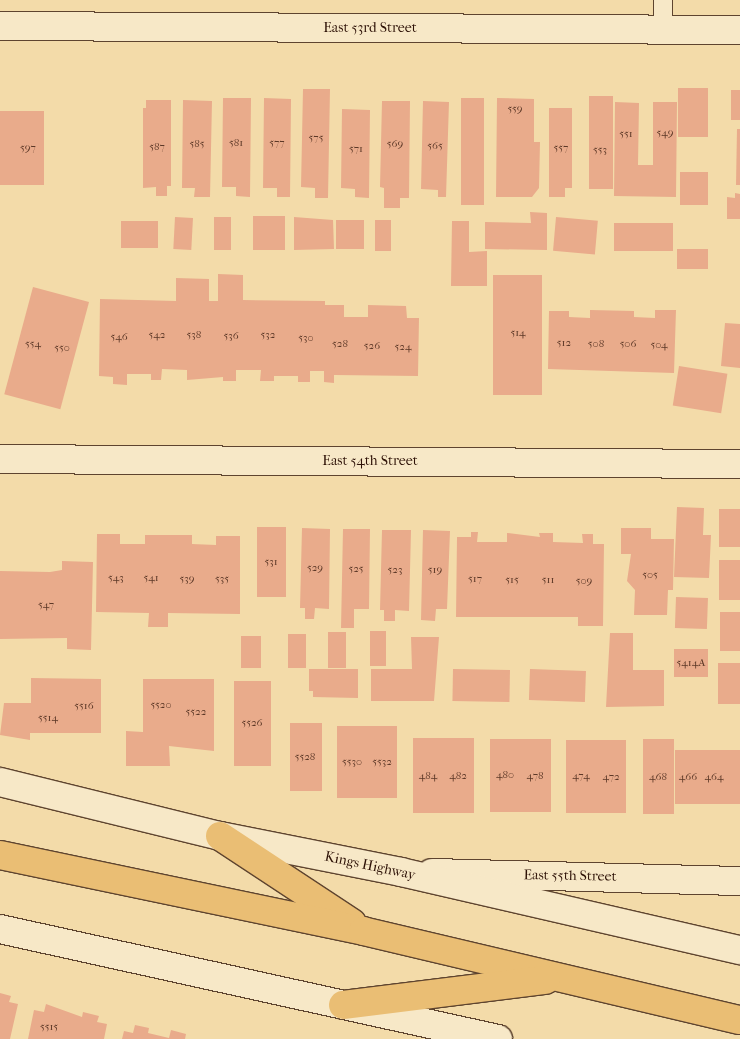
<!DOCTYPE html>
<html>
<head>
<meta charset="utf-8">
<style>
  body { margin:0 }
  #map { position:relative; width:740px; height:1039px; overflow:hidden; background:#f3dba9; font-family:"IM FELL French Canon",serif }
  div>[style] { position:absolute }
  [style*='--x'] { left:calc(var(--x)*1px); top:calc(var(--y)*1px); width:calc(var(--w)*1px); rotate:calc(var(--a)*1deg) }
  .building>* { inset:0; background:#e9ab8b; transform-origin:0 0 }
  .roads { filter:drop-shadow(1px 0 #5e442f) drop-shadow(-1px 0 #5e442f) drop-shadow(0 1px #5e442f) drop-shadow(0 -1px #5e442f) }
  .lane>* { height:18px; margin:-9px; padding:0 9px; transform-origin:9px; border-radius:9px; background:#f7e8c7 }
  .street>* { height:28px; margin:-14px; padding:0 14px; transform-origin:14px; border-radius:14px; background:#f7e8c7 }
  .secondary>* { height:28px; margin:-14px; padding:0 14px; transform-origin:14px; border-radius:14px; background:#f7e8c7 }
  .primary>* { height:28px; margin:-14px; padding:0 14px; transform-origin:14px; border-radius:14px; background:#eabe74 }
  span { translate:-50% -50%; white-space:nowrap; text-align:center; line-height:1.15; -webkit-text-stroke:4px #f7e8c7; paint-order:stroke }
  .number-label { font-size:11px; color:#5c3827 }
  .number-label span { -webkit-text-stroke-width:0 }
  .street-label { font-size:14px; color:#2d1106 }
</style>
</head>
<body>
<div id="map">
  <div class="building">
    <i style="left:678px;top:88px;width:30px;height:49px"></i>
    <i style="clip-path:polygon(303px 89px,330px 89px,328px 198px,315px 198px,315px 188px,301px 187px)"></i>
    <i style="left:731px;top:90px;width:9px;height:30px"></i>
    <i style="left:589px;top:96px;width:24px;height:93px"></i>
    <i style="clip-path:polygon(223px 98px,251px 98px,250px 197px,236px 196px,236px 187px,222px 187px)"></i>
    <i style="clip-path:polygon(264px 98px,291px 99px,290px 197px,277px 197px,277px 188px,263px 188px)"></i>
    <i style="left:461px;top:98px;width:23px;height:107px"></i>
    <i style="clip-path:polygon(497px 98px,534px 99px,534px 142px,540px 142px,539px 188px,532px 197px,496px 197px)"></i>
    <i style="clip-path:polygon(146px 100px,171px 100px,171px 186px,167px 186px,167px 196px,156px 196px,156px 187px,143px 188px,143px 108px,146px 108px)"></i>
    <i style="clip-path:polygon(183px 100px,212px 101px,210px 197px,194px 197px,195px 188px,182px 188px)"></i>
    <i style="clip-path:polygon(382px 101px,410px 101px,409px 198px,400px 198px,400px 208px,384px 208px,384px 188px,380px 187px)"></i>
    <i style="clip-path:polygon(423px 101px,449px 102px,446px 197px,438px 197px,438px 190px,421px 189px)"></i>
    <i style="clip-path:polygon(615px 102px,639px 103px,638px 165px,653px 165px,653px 102px,677px 102px,676px 197px,614px 196px)"></i>
    <i style="clip-path:polygon(549px 108px,572px 108px,572px 188px,565px 188px,565px 197px,549px 197px)"></i>
    <i style="clip-path:polygon(342px 109px,370px 110px,369px 198px,355px 197px,355px 189px,341px 188px)"></i>
    <i style="left:0;top:111px;width:44px;height:74px"></i>
    <i style="clip-path:polygon(737px 129px,740px 129px,740px 185px,736px 185px)"></i>
    <i style="left:680px;top:172px;width:28px;height:33px"></i>
    <i style="clip-path:polygon(735px 193px,740px 194px,740px 219px,727px 219px,727px 197px,735px 198px)"></i>
    <i style="clip-path:polygon(530px 212px,547px 213px,547px 250px,485px 249px,485px 222px,531px 223px)"></i>
    <i style="left:285px;top:216px;width:34px;height:32px;rotate:90deg"></i>
    <i style="left:175px;top:217px;width:18px;height:32px;rotate:3deg"></i>
    <i style="left:214px;top:217px;width:17px;height:33px"></i>
    <i style="clip-path:polygon(294px 217px,333px 220px,334px 249px,294px 250px)"></i>
    <i style="left:556px;top:217px;width:42px;height:34px;rotate:5deg"></i>
    <i style="left:336px;top:220px;width:28px;height:29px"></i>
    <i style="left:375px;top:220px;width:16px;height:31px"></i>
    <i style="left:121px;top:221px;width:37px;height:27px"></i>
    <i style="clip-path:polygon(452px 221px,469px 221px,469px 252px,487px 251px,487px 286px,451px 286px)"></i>
    <i style="left:614px;top:223px;width:59px;height:28px"></i>
    <i style="left:677px;top:249px;width:31px;height:20px"></i>
    <i style="clip-path:polygon(218px 274px,243px 275px,243px 300px,325px 301px,325px 305px,344px 305px,344px 317px,368px 317px,368px 305px,406px 306px,407px 318px,419px 318px,418px 376px,334px 375px,334px 383px,324px 382px,324px 371px,310px 371px,310px 382px,298px 382px,298px 376px,274px 376px,274px 381px,260px 381px,261px 370px,236px 370px,236px 381px,223px 381px,223px 377px,187px 380px,187px 370px,162px 369px,161px 380px,151px 380px,151px 374px,127px 374px,127px 385px,113px 384px,113px 377px,99px 376px,100px 299px,176px 301px,176px 278px,209px 279px,209px 301px,218px 301px)"></i>
    <i style="left:493px;top:275px;width:49px;height:120px"></i>
    <i style="left:33px;top:287px;width:58px;height:111px;rotate:15deg"></i>
    <i style="clip-path:polygon(590px 310px,634px 311px,634px 317px,655px 318px,655px 310px,676px 310px,674px 373px,548px 369px,549px 311px,569px 311px,569px 317px,590px 318px)"></i>
    <i style="clip-path:polygon(725px 323px,740px 324px,740px 368px,721px 366px)"></i>
    <i style="left:679px;top:366px;width:49px;height:40px;rotate:9deg"></i>
    <i style="clip-path:polygon(677px 507px,704px 508px,703px 535px,711px 535px,709px 578px,674px 577px)"></i>
    <i style="left:719px;top:509px;width:21px;height:38px"></i>
    <i style="left:257px;top:527px;width:29px;height:70px"></i>
    <i style="clip-path:polygon(302px 528px,330px 529px,329px 609px,315px 608px,314px 619px,305px 619px,305px 608px,300px 608px)"></i>
    <i style="clip-path:polygon(621px 528px,651px 528px,651px 539px,674px 539px,673px 590px,668px 590px,667px 615px,634px 615px,635px 590px,627px 581px,631px 554px,621px 554px)"></i>
    <i style="clip-path:polygon(343px 529px,370px 529px,369px 609px,354px 609px,354px 628px,341px 628px)"></i>
    <i style="clip-path:polygon(382px 530px,411px 530px,409px 611px,395px 610px,395px 621px,384px 621px,384px 610px,380px 610px)"></i>
    <i style="clip-path:polygon(423px 530px,450px 531px,447px 609px,436px 609px,435px 621px,421px 620px)"></i>
    <i style="clip-path:polygon(471px 532px,478px 532px,477px 542px,507px 542px,507px 533px,540px 537px,539px 533px,553px 533px,553px 542px,583px 543px,582px 534px,593px 534px,593px 544px,604px 544px,603px 626px,578px 626px,578px 617px,456px 617px,457px 537px,471px 537px)"></i>
    <i style="clip-path:polygon(97px 534px,120px 534px,120px 544px,145px 544px,145px 535px,192px 535px,192px 544px,216px 545px,216px 536px,240px 536px,240px 614px,168px 613px,168px 627px,148px 627px,149px 613px,96px 612px)"></i>
    <i style="left:719px;top:560px;width:21px;height:40px"></i>
    <i style="clip-path:polygon(62px 561px,93px 562px,91px 650px,67px 649px,67px 638px,0 639px,0 571px,50px 572px,62px 570px)"></i>
    <i style="left:676px;top:597px;width:32px;height:31px;rotate:2deg"></i>
    <i style="left:720px;top:612px;width:20px;height:39px"></i>
    <i style="left:370px;top:631px;width:16px;height:35px"></i>
    <i style="left:328px;top:632px;width:18px;height:36px"></i>
    <i style="clip-path:polygon(610px 633px,633px 633px,633px 670px,664px 670px,664px 706px,606px 707px)"></i>
    <i style="left:288px;top:634px;width:18px;height:34px"></i>
    <i style="left:241px;top:636px;width:20px;height:32px"></i>
    <i style="clip-path:polygon(411px 637px,439px 637px,434px 701px,371px 701px,371px 669px,412px 669px)"></i>
    <i style="left:708px;top:649px;width:28px;height:34px;rotate:90deg"></i>
    <i style="left:718px;top:663px;width:22px;height:41px"></i>
    <i style="clip-path:polygon(309px 669px,358px 669px,358px 698px,313px 697px,313px 691px,309px 691px)"></i>
    <i style="left:453px;top:669px;width:57px;height:32px;rotate:1deg"></i>
    <i style="left:530px;top:669px;width:56px;height:31px;rotate:2deg"></i>
    <i style="clip-path:polygon(31px 678px,101px 679px,101px 733px,30px 733px,30px 740px,0 735px,4px 703px,31px 703px)"></i>
    <i style="clip-path:polygon(143px 679px,214px 679px,214px 751px,169px 746px,170px 766px,126px 766px,126px 731px,143px 732px)"></i>
    <i style="left:234px;top:681px;width:37px;height:85px"></i>
    <i style="left:290px;top:723px;width:32px;height:68px"></i>
    <i style="left:337px;top:726px;width:60px;height:72px"></i>
    <i style="left:413px;top:738px;width:61px;height:75px"></i>
    <i style="left:490px;top:739px;width:61px;height:73px"></i>
    <i style="left:643px;top:739px;width:31px;height:75px"></i>
    <i style="left:566px;top:740px;width:60px;height:73px"></i>
    <i style="left:675px;top:750px;width:65px;height:54px"></i>
    <i style="clip-path:polygon(0 993px,11px 996px,9px 1002px,18px 1004px,10px 1039px,0 1039px)"></i>
    <i style="clip-path:polygon(46px 1004px,82px 1017px,83px 1012px,99px 1016px,97px 1022px,107px 1024px,104px 1039px,28px 1039px,34px 1010px,44px 1012px)"></i>
    <i style="clip-path:polygon(135px 1025px,149px 1028px,148px 1033px,169px 1038px,171px 1030px,186px 1034px,185px 1039px,122px 1039px,124px 1031px,133px 1033px)"></i>
  </div>
  <div class="roads">
    <div class="lane">
      <i style="--x:663;--y:29;--w:29;--a:-90"></i>
    </div>
    <div class="street">
      <i style="--x:0;--y:26;--w:740;--a:0.31"></i>
      <i style="--x:0;--y:459;--w:740;--a:0.39"></i>
      <i style="--x:432;--y:873;--w:308;--a:1.5"></i>
    </div>
    <div class="secondary">
      <i style="--x:0;--y:782;--w:227;--a:13.8"></i>
      <i style="--x:220;--y:836;--w:185;--a:11.2"></i>
      <i style="--x:401;--y:872;--w:348;--a:13"></i>
      <i style="--x:0;--y:929;--w:510;--a:12.46"></i>
    </div>
    <div class="primary">
      <i style="--x:220;--y:836;--w:158;--a:33.4"></i>
      <i style="--x:0;--y:855;--w:371;--a:11.8"></i>
      <i style="--x:363;--y:931;--w:387;--a:13.3"></i>
      <i style="--x:343;--y:1005;--w:204;--a:-7.1"></i>
    </div>
  </div>
  <div class="number-label">
    <span style="left:515px;top:109px">559</span>
    <span style="left:665px;top:133px">549</span>
    <span style="left:626px;top:134px">551</span>
    <span style="left:316px;top:138px">575</span>
    <span style="left:236px;top:143px">581</span>
    <span style="left:277px;top:143px">577</span>
    <span style="left:197px;top:144px">585</span>
    <span style="left:395px;top:144px">569</span>
    <span style="left:435px;top:146px">565</span>
    <span style="left:157px;top:147px">587</span>
    <span style="left:28px;top:148px">597</span>
    <span style="left:561px;top:148px">557</span>
    <span style="left:356px;top:149px">571</span>
    <span style="left:600px;top:150px">553</span>
    <span style="left:518px;top:333px">514</span>
    <span style="left:157px;top:335px">542</span>
    <span style="left:194px;top:335px">538</span>
    <span style="left:268px;top:335px">532</span>
    <span style="left:231px;top:336px">536</span>
    <span style="left:119px;top:337px">546</span>
    <span style="left:306px;top:338px">530</span>
    <span style="left:564px;top:343px">512</span>
    <span style="left:33px;top:344px">554</span>
    <span style="left:340px;top:344px">528</span>
    <span style="left:596px;top:344px">508</span>
    <span style="left:628px;top:344px">506</span>
    <span style="left:659px;top:345px">504</span>
    <span style="left:372px;top:346px">526</span>
    <span style="left:403px;top:347px">524</span>
    <span style="left:62px;top:348px">550</span>
    <span style="left:271px;top:562px">531</span>
    <span style="left:315px;top:568px">529</span>
    <span style="left:356px;top:569px">525</span>
    <span style="left:395px;top:570px">523</span>
    <span style="left:435px;top:570px">519</span>
    <span style="left:650px;top:575px">505</span>
    <span style="left:116px;top:578px">543</span>
    <span style="left:151px;top:578px">541</span>
    <span style="left:187px;top:579px">539</span>
    <span style="left:222px;top:579px">535</span>
    <span style="left:475px;top:579px">517</span>
    <span style="left:512px;top:580px">515</span>
    <span style="left:548px;top:580px">511</span>
    <span style="left:584px;top:581px">509</span>
    <span style="left:46px;top:605px">547</span>
    <span style="left:691px;top:663px">5414A</span>
    <span style="left:161px;top:705px">5520</span>
    <span style="left:84px;top:706px">5516</span>
    <span style="left:196px;top:712px">5522</span>
    <span style="left:48px;top:718px">5514</span>
    <span style="left:252px;top:723px">5526</span>
    <span style="left:305px;top:757px">5528</span>
    <span style="left:352px;top:762px">5530</span>
    <span style="left:382px;top:762px">5532</span>
    <span style="left:505px;top:775px">480</span>
    <span style="left:428px;top:776px">484</span>
    <span style="left:458px;top:776px">482</span>
    <span style="left:535px;top:776px">478</span>
    <span style="left:581px;top:776px">474</span>
    <span style="left:611px;top:777px">472</span>
    <span style="left:658px;top:777px">468</span>
    <span style="left:688px;top:777px">466</span>
    <span style="left:714px;top:777px">464</span>
    <span style="left:49px;top:1027px">5515</span>
  </div>
  <div class="street-label">
    <span style="left:370px;top:28px">East 53rd Street</span>
    <span style="left:370px;top:461px">East 54th Street</span>
    <span style="left:370px;top:866px;rotate:12deg">Kings Highway</span>
    <span style="left:570px;top:876px;rotate:1deg">East 55th Street</span>
  </div>
</div>
</body>
</html>
